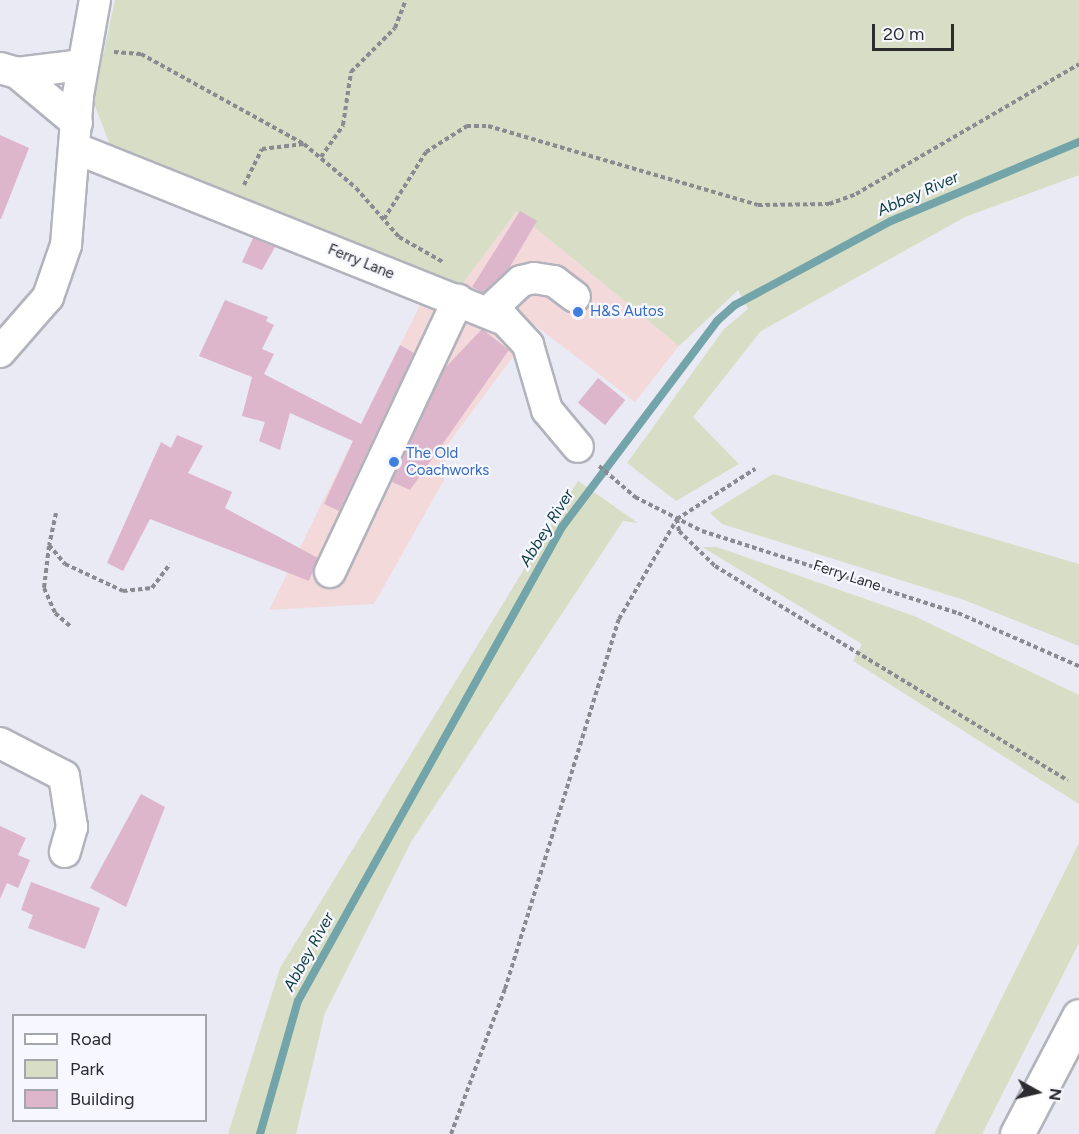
<!DOCTYPE html>
<html>
<head>
<meta charset="utf-8">
<style>
  body { margin:0 }
  #map { position:relative; width:1079px; height:1134px; overflow:hidden; background:#e9eaf3; font-family:Figtree,sans-serif }
  div>[style] { position:absolute }
  [style*='--x'] { left:calc(var(--x)*1px); top:calc(var(--y)*1px); width:calc(var(--w)*1px); rotate:calc(var(--a)*1deg) }
  .commercial>* { inset:0; background:#f4d9db }
  .green>* { inset:0; background:#d8dec5 }
  .stream>* { height:8px; margin:-4px; padding:0 4px; transform-origin:4px; border-radius:4px; background:#72a4a9 }
  .building>* { inset:0; background:#deb6cb; transform-origin:0 0 }
  .path>* { height:4px; margin-top:-2px; transform-origin:0; background:repeating-linear-gradient(90deg,#8a8a91 0 4.5px,transparent 0 7.5px) }
  .roads { filter:drop-shadow(2px 0 #b2b3bc) drop-shadow(-2px 0 #b2b3bc) drop-shadow(0 2px #b2b3bc) drop-shadow(0 -2px #b2b3bc) }
  .minor>* { height:30px; margin:-15px; padding:0 15px; transform-origin:15px; border-radius:15px; background:#fff }
  .highway>* { height:33px; margin:-16.5px; padding:0 16.5px; transform-origin:16.5px; border-radius:16.5px; background:#fff }
  .dots>* { width:16px; height:16px; translate:-50% -50%; box-sizing:border-box; border:3px solid #f6f7ff; border-radius:50% }
  span { translate:-50% -50%; white-space:nowrap; text-align:center; line-height:1.15; -webkit-text-stroke:4.5px #f6f7ff; paint-order:stroke }
  .street-label { font-size:15px; color:#2c2c30 }
  .shop-label { font-size:15px; color:#366cbe }
  .left { translate:0 -50%; text-align:left }
  .water-label { font-size:16px; color:#0d3d41; font-style:italic }
  .legend { position:absolute; left:12px; top:1014px; width:195px; height:108px; box-sizing:border-box; background:#f6f7ff; border:2px solid #a5a6ac; margin:0; padding:8px 10px; list-style:none; font-size:18px; color:#2c2c30 }
  .legend li { display:flex; align-items:center; gap:12px; height:30px }
  .legend b { width:30px; border:2px solid #a5a6ac }
  .north { position:absolute; left:1007px; top:1062px; width:60px; height:60px; -webkit-text-stroke:4px #f6f7ff; paint-order:stroke; rotate:98deg; font-size:16px; font-weight:700; line-height:24px; text-align:center; color:#2c2c30 }
  .north::after { content:''; display:block; margin:auto; width:21px; height:27px; background:#2c2c30; clip-path:polygon(50% 0,100% 100%,50% 72%,0 100%) }
  .scale { position:absolute; left:872px; top:24px; width:82px; height:27px; box-sizing:border-box; border:3px solid #2c2c30; border-top:0; padding-left:8px; font-size:18px; line-height:21px; white-space:nowrap; color:#2c2c30; -webkit-text-stroke:4px #f6f7ff; paint-order:stroke }
</style>
</head>
<body>
<div id="map">
  <div class="commercial">
    <i style="clip-path:polygon(516px 212px,679px 346px,635px 402px,501px 299px,460px 287px)"></i>
    <i style="clip-path:polygon(422px 301px,488px 321px,521px 346px,448px 444px,444px 480px,374px 604px,269px 610px)"></i>
  </div>
  <div class="green">
    <i style="clip-path:polygon(115px 0,1079px 0,1079px 175px,965px 217px,761px 331px,693px 417px,739px 464px,676px 501px,627px 463px,724px 329px,748px 309px,738px 290px,679px 346px,516px 212px,460px 287px,110px 145px,93px 101px)"></i>
    <i style="clip-path:polygon(773px 474px,1079px 564px,1079px 646px,964px 600px,722px 524px,710px 513px)"></i>
    <i style="clip-path:polygon(578px 481px,638px 523px,623px 521px,411px 842px,325px 1013px,296px 1134px,228px 1134px,280px 968px)"></i>
    <i style="clip-path:polygon(702px 547px,717px 547px,914px 616px,1079px 695px,1079px 804px,853px 661px,862px 644px)"></i>
    <i style="clip-path:polygon(1079px 843px,1079px 943px,982px 1134px,934px 1134px)"></i>
  </div>
  <div class="stream">
    <i style="--x:260;--y:1134;--w:138;--a:-74.1"></i>
    <i style="--x:298;--y:1001;--w:543;--a:-60.88"></i>
    <i style="--x:562;--y:527;--w:258;--a:-53"></i>
    <i style="--x:717;--y:321;--w:24;--a:-42"></i>
    <i style="--x:735;--y:305;--w:177;--a:-28.3"></i>
    <i style="--x:891;--y:221;--w:204;--a:-22.8"></i>
  </div>
  <div class="building">
    <i style="clip-path:polygon(0 135px,29px 148px,1px 219px,0 219px)"></i>
    <i style="clip-path:polygon(520px 211px,537px 221px,508px 270px,483px 293px,472px 287px)"></i>
    <i style="clip-path:polygon(253px 238px,275px 247px,262px 270px,242px 262px)"></i>
    <i style="clip-path:polygon(225px 300px,268px 317px,266px 321px,274px 325px,262px 349px,274px 354px,264px 374px,361px 424px,400px 345px,414px 353px,339px 511px,324px 504px,353px 441px,290px 413px,280px 450px,259px 441px,265px 422px,242px 416px,252px 377px,199px 356px)"></i>
    <i style="clip-path:polygon(482px 329px,509px 350px,410px 490px,392px 482px,444px 369px)"></i>
    <i style="left:598px;top:378px;width:35px;height:32px;rotate:39deg"></i>
    <i style="clip-path:polygon(177px 435px,203px 446px,188px 473px,232px 492px,225px 508px,318px 558px,309px 581px,150px 519px,123px 571px,107px 563px,161px 442px,171px 448px)"></i>
    <i style="clip-path:polygon(141px 794px,165px 807px,126px 907px,90px 888px)"></i>
    <i style="clip-path:polygon(0 826px,26px 838px,18px 855px,30px 860px,18px 888px,7px 883px,0 899px)"></i>
    <i style="clip-path:polygon(31px 882px,100px 908px,85px 949px,28px 928px,33px 915px,21px 910px)"></i>
  </div>
  <div class="path">
    <i style="--x:114;--y:52;--w:27;--a:4"></i>
    <i style="--x:141;--y:54;--w:186;--a:28.9"></i>
    <i style="--x:304;--y:144;--w:68;--a:40.2"></i>
    <i style="--x:356;--y:188;--w:65;--a:48.7"></i>
    <i style="--x:399;--y:237;--w:51;--a:29.6"></i>
    <i style="--x:321;--y:157;--w:39;--a:-55"></i>
    <i style="--x:343;--y:125;--w:54;--a:-81.4"></i>
    <i style="--x:351;--y:72;--w:62;--a:-45"></i>
    <i style="--x:395;--y:28;--w:30;--a:-69"></i>
    <i style="--x:244;--y:185;--w:40;--a:-63.4"></i>
    <i style="--x:262;--y:149;--w:42;--a:-6.8"></i>
    <i style="--x:384;--y:219;--w:79;--a:-57.9"></i>
    <i style="--x:426;--y:152;--w:49;--a:-32.4"></i>
    <i style="--x:467;--y:126;--w:21;--a:0"></i>
    <i style="--x:488;--y:126;--w:281;--a:16.3"></i>
    <i style="--x:758;--y:205;--w:71;--a:-0.8"></i>
    <i style="--x:829;--y:204;--w:29;--a:-20"></i>
    <i style="--x:856;--y:194;--w:258;--a:-30.2"></i>
    <i style="--x:599;--y:466;--w:48;--a:40.7"></i>
    <i style="--x:635;--y:497;--w:75;--a:26.9"></i>
    <i style="--x:702;--y:531;--w:269;--a:17.8"></i>
    <i style="--x:958;--y:613;--w:132;--a:23.7"></i>
    <i style="--x:56;--y:513;--w:33;--a:102"></i>
    <i style="--x:49;--y:545;--w:25;--a:50"></i>
    <i style="--x:65;--y:564;--w:64;--a:25"></i>
    <i style="--x:123;--y:591;--w:29;--a:-6"></i>
    <i style="--x:152;--y:588;--w:30;--a:-53"></i>
    <i style="--x:677;--y:519;--w:12;--a:81"></i>
    <i style="--x:679;--y:531;--w:50;--a:44.2"></i>
    <i style="--x:715;--y:566;--w:413;--a:31.3"></i>
    <i style="--x:49;--y:546;--w:42;--a:96.8"></i>
    <i style="--x:44;--y:588;--w:27;--a:66"></i>
    <i style="--x:55;--y:613;--w:20;--a:41"></i>
    <i style="--x:451;--y:1134;--w:155;--a:-69.6"></i>
    <i style="--x:505;--y:989;--w:387;--a:-72.9"></i>
    <i style="--x:619;--y:619;--w:116;--a:-59.9"></i>
    <i style="--x:677;--y:519;--w:93;--a:-32.7"></i>
  </div>
  <div class="roads">
    <div class="minor">
      <i style="--x:0;--y:68;--w:18;--a:16"></i>
      <i style="--x:17;--y:73;--w:64;--a:-7.1"></i>
      <i style="--x:17;--y:73;--w:78;--a:39.8"></i>
      <i style="--x:77;--y:149;--w:461;--a:21.8"></i>
      <i style="--x:505;--y:320;--w:34;--a:47"></i>
      <i style="--x:528;--y:345;--w:68;--a:73.7"></i>
      <i style="--x:547;--y:410;--w:48;--a:50"></i>
      <i style="--x:488;--y:312;--w:45;--a:-43.2"></i>
      <i style="--x:521;--y:281;--w:13;--a:-13"></i>
      <i style="--x:534;--y:278;--w:20;--a:9"></i>
      <i style="--x:554;--y:281;--w:26;--a:37"></i>
      <i style="--x:0;--y:352;--w:73;--a:-48.9"></i>
      <i style="--x:48;--y:297;--w:55;--a:-70.9"></i>
      <i style="--x:66;--y:245;--w:150;--a:-85.4"></i>
      <i style="--x:78;--y:95;--w:97;--a:-79.9"></i>
      <i style="--x:330;--y:572;--w:301;--a:-64.8"></i>
      <i style="--x:0;--y:743;--w:72;--a:27.3"></i>
      <i style="--x:64;--y:776;--w:52;--a:81.1"></i>
      <i style="--x:72;--y:827;--w:26;--a:106"></i>
    </div>
    <div class="highway">
      <i style="--x:1017;--y:1134;--w:133;--a:-62.3"></i>
    </div>
  </div>
  <div class="dots">
    <i style="left:578px;top:312px;background:#3f7fe0"></i>
    <i style="left:394px;top:462px;background:#3f7fe0"></i>
  </div>
  <div class="street-label">
    <span style="left:361px;top:262px;rotate:22deg">Ferry Lane</span>
    <span style="left:847px;top:576px;rotate:18deg">Ferry Lane</span>
  </div>
  <div class="shop-label">
    <span class="left" style="left:590px;top:312px">H&amp;S Autos</span>
    <span class="left" style="left:406px;top:462px">The Old<br>Coachworks</span>
  </div>
  <div class="water-label">
    <span style="left:918px;top:194px;rotate:-24deg">Abbey River</span>
    <span style="left:547px;top:528px;rotate:-58deg">Abbey River</span>
    <span style="left:309px;top:952px;rotate:-61deg">Abbey River</span>
  </div>
  <ul class="legend">
  <li><b style="height:8px;background:#fff"></b>Road</li>
  <li><b style="height:16px;background:#d8dec5"></b>Park</li>
  <li><b style="height:16px;background:#deb6cb"></b>Building</li>
  </ul>
  <div class="north">N</div>
  <div class="scale">20 m</div>
</div>
</body>
</html>
